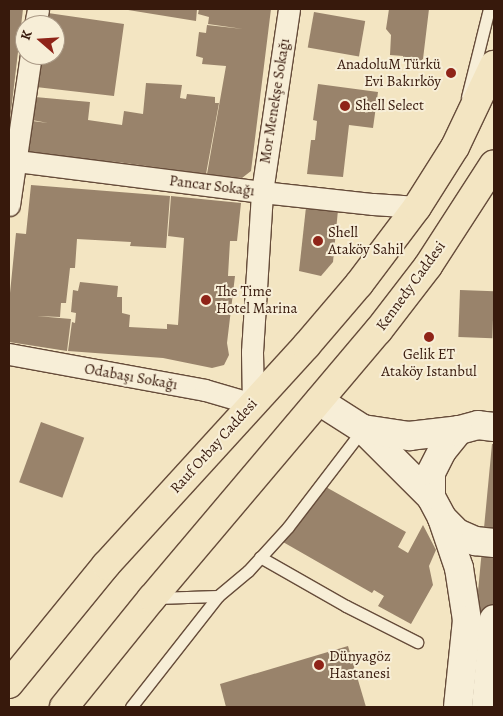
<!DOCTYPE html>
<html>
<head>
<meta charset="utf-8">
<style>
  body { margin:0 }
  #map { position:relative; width:503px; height:716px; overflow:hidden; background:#f3e5c2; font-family:Alegreya,serif }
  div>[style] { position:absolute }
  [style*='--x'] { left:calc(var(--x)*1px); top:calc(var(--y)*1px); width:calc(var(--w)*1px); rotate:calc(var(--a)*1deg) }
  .building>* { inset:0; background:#99836b; transform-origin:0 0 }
  .roads { filter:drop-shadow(1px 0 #664c3a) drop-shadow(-1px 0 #664c3a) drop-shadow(0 1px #664c3a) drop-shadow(0 -1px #664c3a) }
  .lane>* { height:11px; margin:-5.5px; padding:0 5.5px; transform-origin:5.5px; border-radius:5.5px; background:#f7eed7 }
  .street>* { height:21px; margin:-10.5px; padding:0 10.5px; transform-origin:10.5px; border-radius:10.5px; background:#f7eed7 }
  .secondary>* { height:28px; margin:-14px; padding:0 14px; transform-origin:14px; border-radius:14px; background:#f7eed7 }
  .highway>* { height:28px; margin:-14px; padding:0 14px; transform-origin:14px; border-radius:14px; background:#f3e5c2 }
  .dots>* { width:14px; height:14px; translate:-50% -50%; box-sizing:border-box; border:2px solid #f7eed7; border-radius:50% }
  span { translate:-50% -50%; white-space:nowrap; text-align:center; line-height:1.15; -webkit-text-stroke:4px #f7eed7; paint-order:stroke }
  .poi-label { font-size:15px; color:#37190c }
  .right { translate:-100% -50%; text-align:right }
  .left { translate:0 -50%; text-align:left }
  .street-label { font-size:15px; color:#37190c }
  .frame { position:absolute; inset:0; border:10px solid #37190c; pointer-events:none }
  .north { position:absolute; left:15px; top:15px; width:50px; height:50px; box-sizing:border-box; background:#f7eed7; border:1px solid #aa9986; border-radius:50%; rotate:289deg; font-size:14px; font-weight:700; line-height:20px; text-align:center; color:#37190c }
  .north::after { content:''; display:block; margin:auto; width:18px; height:22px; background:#8f2418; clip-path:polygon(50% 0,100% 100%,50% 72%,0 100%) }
</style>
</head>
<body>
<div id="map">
  <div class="building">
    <i style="clip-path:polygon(9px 9px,23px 9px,10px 120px,9px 120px)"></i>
    <i style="clip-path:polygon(122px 9px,197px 9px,196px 21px)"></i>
    <i style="clip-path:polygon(199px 9px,271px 9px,251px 171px,242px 178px,207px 174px,226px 66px,202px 64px,203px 58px,196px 56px,199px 32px,206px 33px,207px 25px,243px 29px,208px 24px,209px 17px,198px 14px)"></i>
    <i style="clip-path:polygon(389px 9px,429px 9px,423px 59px,417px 64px,403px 62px,403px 56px,390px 55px,391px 35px,386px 29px)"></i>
    <i style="left:314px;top:12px;width:52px;height:36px;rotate:10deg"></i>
    <i style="clip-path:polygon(48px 13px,124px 24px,114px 96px,36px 87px,41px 55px,55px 55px,55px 25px,46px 25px)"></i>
    <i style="clip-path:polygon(146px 83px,182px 85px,180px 98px,186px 99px,187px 94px,215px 97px,215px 103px,219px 103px,206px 174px,117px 162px,28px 157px,32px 121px,48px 123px,32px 120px,35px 97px,90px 102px,88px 120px,122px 125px,124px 111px,143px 114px)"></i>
    <i style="clip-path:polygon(318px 84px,378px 92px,373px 128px,349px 125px,343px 177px,307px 174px,311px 140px,315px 140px,317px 121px,313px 120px)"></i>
    <i style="clip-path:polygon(31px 185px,170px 196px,166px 248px,130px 246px,131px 242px,77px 239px,75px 268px,70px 268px,66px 303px,61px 303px,60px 317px,37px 316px,71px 319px,67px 351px,9px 342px,9px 303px,16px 233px,26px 234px)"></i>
    <i style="clip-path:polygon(171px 196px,241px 203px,237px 241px,230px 241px,228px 276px,235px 276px,227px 343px,229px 355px,224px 365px,212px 368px,163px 358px,68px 351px,72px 322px,75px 323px,76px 313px,71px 312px,73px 290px,78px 291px,80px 282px,118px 286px,117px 297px,122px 297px,122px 313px,130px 315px,129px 327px,167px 329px,167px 324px,178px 325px,184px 238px,168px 236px)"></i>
    <i style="clip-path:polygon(306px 207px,338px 210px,333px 262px,321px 276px,299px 271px)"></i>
    <i style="left:460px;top:290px;width:34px;height:47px;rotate:2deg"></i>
    <i style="left:41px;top:422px;width:46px;height:64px;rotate:20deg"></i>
    <i style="clip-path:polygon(492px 444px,494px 444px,494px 707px,467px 707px)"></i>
    <i style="clip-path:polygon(317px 482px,406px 532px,398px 547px,408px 553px,423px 525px,436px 550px,429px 566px,433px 585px,411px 624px,378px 606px,384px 596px,374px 590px,372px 593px,283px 542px)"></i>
    <i style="clip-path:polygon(348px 646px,366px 707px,226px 707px,220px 684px)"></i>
  </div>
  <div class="roads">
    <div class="lane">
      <i style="--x:467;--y:97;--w:91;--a:-76"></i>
      <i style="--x:260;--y:557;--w:99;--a:29.7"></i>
      <i style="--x:346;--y:606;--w:80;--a:26.9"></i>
      <i style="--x:156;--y:598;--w:62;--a:-1.8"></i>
      <i style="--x:131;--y:707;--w:141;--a:-51.9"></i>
      <i style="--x:218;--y:596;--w:39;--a:-40"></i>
      <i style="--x:248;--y:571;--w:59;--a:-47.7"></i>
      <i style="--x:288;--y:527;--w:123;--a:-52.6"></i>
    </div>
    <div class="street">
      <i style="--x:35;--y:25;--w:16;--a:-79"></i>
      <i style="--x:9;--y:160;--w:255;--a:7.2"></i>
      <i style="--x:262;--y:192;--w:112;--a:6.2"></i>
      <i style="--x:373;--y:204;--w:44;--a:3.9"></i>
      <i style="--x:9;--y:205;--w:152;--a:-81.7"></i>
      <i style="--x:9;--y:354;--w:199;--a:10.4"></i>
      <i style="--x:205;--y:390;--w:50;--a:16.3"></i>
      <i style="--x:253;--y:404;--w:52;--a:-91.1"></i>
      <i style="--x:252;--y:352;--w:160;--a:-86.4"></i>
      <i style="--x:262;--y:192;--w:185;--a:-81.6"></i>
    </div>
    <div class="secondary">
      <i style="--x:319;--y:401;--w:52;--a:32.5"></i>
      <i style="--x:363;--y:429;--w:96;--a:45"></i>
      <i style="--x:494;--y:427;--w:16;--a:-173"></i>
      <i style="--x:478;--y:425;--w:20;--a:165"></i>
      <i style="--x:459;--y:430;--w:27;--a:129"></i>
      <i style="--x:442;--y:451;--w:25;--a:117"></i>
      <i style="--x:431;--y:473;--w:24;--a:90"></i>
      <i style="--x:431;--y:497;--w:24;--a:62"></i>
      <i style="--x:442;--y:518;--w:21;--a:45"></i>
      <i style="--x:457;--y:533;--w:20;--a:24"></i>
      <i style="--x:475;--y:541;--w:19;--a:6"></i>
      <i style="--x:363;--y:429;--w:47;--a:8.7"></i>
      <i style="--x:409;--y:436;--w:50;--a:-6.8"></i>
      <i style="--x:442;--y:518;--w:53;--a:71.2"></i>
      <i style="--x:459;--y:568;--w:53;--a:81.3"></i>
      <i style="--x:467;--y:620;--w:87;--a:95.9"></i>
      <i style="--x:486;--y:707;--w:88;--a:-84.8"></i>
    </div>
    <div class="highway">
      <i style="--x:9;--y:684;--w:154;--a:-50.8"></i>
      <i style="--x:106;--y:565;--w:297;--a:-47.6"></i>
      <i style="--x:306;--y:346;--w:82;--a:-49.5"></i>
      <i style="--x:359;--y:284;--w:96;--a:-53"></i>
      <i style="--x:417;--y:207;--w:71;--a:-57.7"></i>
      <i style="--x:455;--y:147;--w:91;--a:-64.6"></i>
      <i style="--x:64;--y:707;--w:140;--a:-51.1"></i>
      <i style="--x:152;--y:598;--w:350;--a:-49.8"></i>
      <i style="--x:378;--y:331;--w:82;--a:-52.4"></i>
      <i style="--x:428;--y:266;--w:121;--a:-57.1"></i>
    </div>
  </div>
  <div class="dots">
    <i style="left:451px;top:73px;background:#8f2418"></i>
    <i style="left:345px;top:106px;background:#8f2418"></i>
    <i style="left:318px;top:241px;background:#8f2418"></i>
    <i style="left:206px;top:300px;background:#8f2418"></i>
    <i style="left:429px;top:337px;background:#8f2418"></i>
    <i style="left:319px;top:665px;background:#8f2418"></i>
  </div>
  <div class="poi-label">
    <span class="right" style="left:441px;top:73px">AnadoluM Türkü<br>Evi Bakırköy</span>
    <span class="left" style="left:355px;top:106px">Shell Select</span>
    <span class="left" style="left:328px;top:241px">Shell<br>Ataköy Sahil</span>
    <span class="left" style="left:216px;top:300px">The Time<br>Hotel Marina</span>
    <span style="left:429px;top:363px">Gelik ET<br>Ataköy Istanbul</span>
    <span class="left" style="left:329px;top:665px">Dünyagöz<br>Hastanesi</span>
  </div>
  <div class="street-label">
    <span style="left:275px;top:101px;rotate:-81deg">Mor Menekşe Sokağı</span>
    <span style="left:212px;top:186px;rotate:7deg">Pancar Sokağı</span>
    <span style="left:411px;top:286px;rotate:-54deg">Kennedy Caddesi</span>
    <span style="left:131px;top:377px;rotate:10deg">Odabaşı Sokağı</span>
    <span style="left:214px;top:446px;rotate:-48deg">Rauf Orbay Caddesi</span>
  </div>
  <div class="frame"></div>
  <div class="north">K</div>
</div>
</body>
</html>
